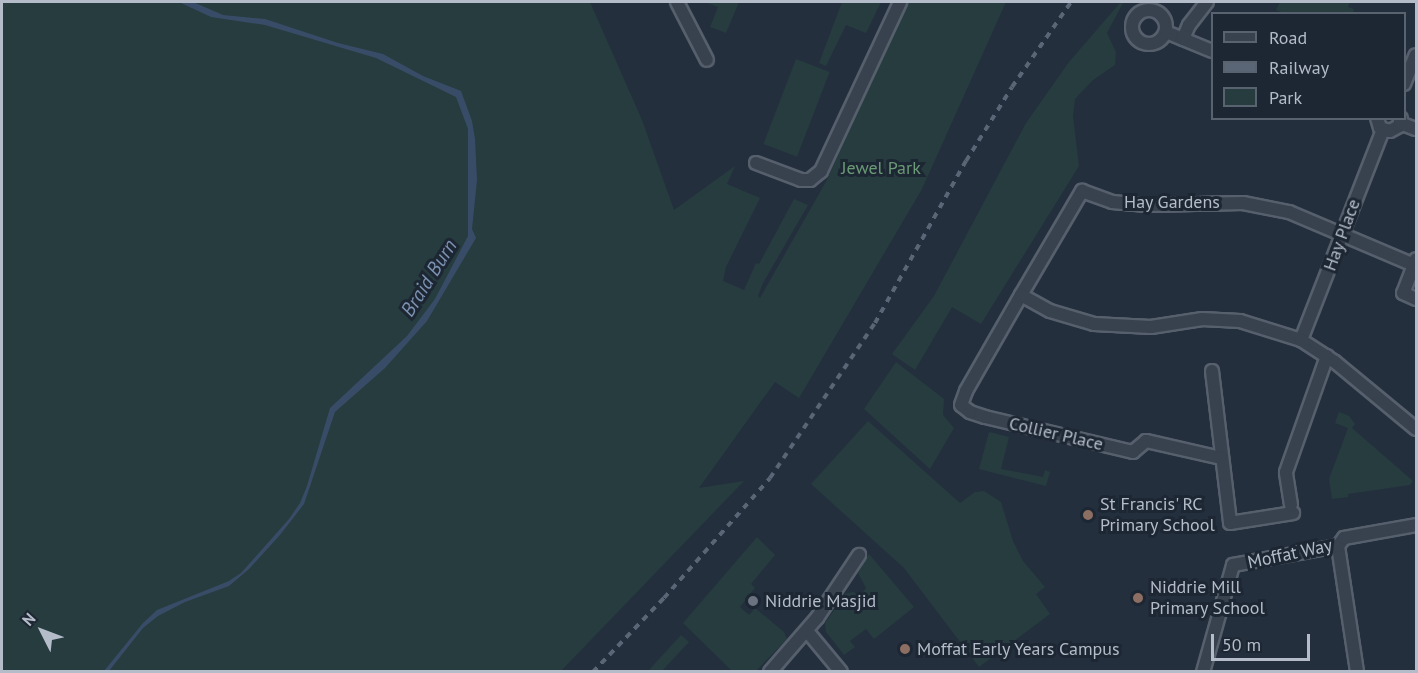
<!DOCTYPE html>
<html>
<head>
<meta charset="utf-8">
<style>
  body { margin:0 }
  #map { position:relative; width:1418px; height:673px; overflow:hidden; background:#242f3e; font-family:"PT Sans",sans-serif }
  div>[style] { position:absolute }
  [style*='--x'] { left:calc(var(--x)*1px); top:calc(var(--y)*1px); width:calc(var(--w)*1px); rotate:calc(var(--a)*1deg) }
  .green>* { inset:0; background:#263c3f; transform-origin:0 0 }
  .water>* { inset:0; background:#394c67 }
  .roads { filter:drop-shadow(2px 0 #565f6c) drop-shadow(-2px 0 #565f6c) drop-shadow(0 2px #565f6c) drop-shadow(0 -2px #565f6c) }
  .street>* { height:12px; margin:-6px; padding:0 6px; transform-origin:6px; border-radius:6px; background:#38414e }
  .street>.ring { margin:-6px; padding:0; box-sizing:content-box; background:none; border:12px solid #38414e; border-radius:50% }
  .rail>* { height:4px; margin-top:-2px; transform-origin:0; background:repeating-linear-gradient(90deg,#5a6575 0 6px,transparent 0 12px) }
  .dots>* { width:16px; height:16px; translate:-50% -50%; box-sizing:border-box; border:3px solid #1d2633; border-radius:50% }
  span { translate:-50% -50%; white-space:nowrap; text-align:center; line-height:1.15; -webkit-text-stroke:6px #1d2633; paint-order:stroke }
  .park-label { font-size:18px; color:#6b9a76 }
  .street-label { font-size:18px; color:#b4bcc9 }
  .poi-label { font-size:18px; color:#b4bcc9 }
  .left { translate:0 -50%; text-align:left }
  .water-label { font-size:20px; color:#7c92b1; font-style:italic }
  .frame { position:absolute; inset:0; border:3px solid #b4bcc9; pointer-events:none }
  .legend { position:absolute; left:1211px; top:12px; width:195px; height:108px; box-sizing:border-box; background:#1d2633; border:2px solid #59626f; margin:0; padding:8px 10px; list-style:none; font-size:18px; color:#b4bcc9 }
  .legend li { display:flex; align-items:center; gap:12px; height:30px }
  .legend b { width:30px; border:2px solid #59626f }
  .north { position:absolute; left:12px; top:601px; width:60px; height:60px; -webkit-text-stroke:4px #1d2633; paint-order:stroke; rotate:312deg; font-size:16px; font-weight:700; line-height:24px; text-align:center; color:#b4bcc9 }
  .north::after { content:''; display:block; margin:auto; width:21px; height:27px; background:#b4bcc9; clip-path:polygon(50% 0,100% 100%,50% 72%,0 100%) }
  .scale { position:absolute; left:1211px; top:634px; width:99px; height:27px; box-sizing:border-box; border:3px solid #b4bcc9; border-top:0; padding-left:8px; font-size:18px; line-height:21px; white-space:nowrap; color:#b4bcc9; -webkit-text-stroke:4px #1d2633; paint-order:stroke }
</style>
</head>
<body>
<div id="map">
  <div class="green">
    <i style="clip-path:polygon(2px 2px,590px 2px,642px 120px,674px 210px,735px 166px,727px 184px,760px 198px,726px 267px,723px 281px,744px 290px,756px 263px,759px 264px,794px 199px,808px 205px,763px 283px,758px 296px,760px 298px,828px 178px,906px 2px,1006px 2px,922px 189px,799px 398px,775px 382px,699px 488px,744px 481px,560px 672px,2px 671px)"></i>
    <i style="clip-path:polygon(705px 2px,739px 2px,726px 33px,710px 27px,718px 7px)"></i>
    <i style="clip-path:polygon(842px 2px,881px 2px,866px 33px,846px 25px,826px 66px,819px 63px)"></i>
    <i style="clip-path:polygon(1280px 2px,1350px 2px,1348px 7px,1354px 9px,1353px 13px,1284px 13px,1276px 10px)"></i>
    <i style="clip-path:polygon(1123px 3px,1107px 33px,1116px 52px,1115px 65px,1093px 80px,1075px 99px,1073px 116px,1079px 166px,981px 324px,952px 307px,915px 370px,892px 354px,934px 296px,1026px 123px,1069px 62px,1119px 4px)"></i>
    <i style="left:796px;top:59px;width:36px;height:91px;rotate:21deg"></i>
    <i style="clip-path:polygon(896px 362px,944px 399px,943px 415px,954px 428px,930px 469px,864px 409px)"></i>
    <i style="clip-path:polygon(1339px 412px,1349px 416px,1355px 424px,1352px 428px,1413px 481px,1410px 485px,1348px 494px,1348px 497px,1332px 499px,1329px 479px,1348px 428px,1335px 423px)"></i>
    <i style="clip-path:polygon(868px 421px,960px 503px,975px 492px,984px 491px,1001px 502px,1013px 541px,1023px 561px,1045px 587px,1036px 594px,1050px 614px,979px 667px,904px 568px,811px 484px)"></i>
    <i style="clip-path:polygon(989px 432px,1009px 437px,1001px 469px,1043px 477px,1045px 470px,1050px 472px,1046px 486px,979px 469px)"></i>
    <i style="clip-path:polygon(757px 537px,775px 555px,751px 584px,755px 588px,740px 607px,749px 615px,755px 608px,784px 632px,787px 639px,756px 671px,732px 671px,683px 623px)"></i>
    <i style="clip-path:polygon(869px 554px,914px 607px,874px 639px,866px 629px,850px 641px,855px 647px,844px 655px,826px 632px,825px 623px,845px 594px,853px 592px,860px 596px,866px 588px,858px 573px)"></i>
    <i style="clip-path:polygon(681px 635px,689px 642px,662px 671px,648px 671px)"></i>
  </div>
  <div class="water">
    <i style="clip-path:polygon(179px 2px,193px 2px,223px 15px,265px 19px,338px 43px,383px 54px,423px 76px,461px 91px,472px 121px,475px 139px,477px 180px,472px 229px,476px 238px,427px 321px,385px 368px,335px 412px,304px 504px,280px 535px,249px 569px,229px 586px,185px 602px,158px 616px,143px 628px,109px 671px,104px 671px,143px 623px,157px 610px,229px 581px,241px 573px,289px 519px,300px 503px,307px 486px,330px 408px,407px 336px,435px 299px,468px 236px,468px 129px,456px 97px,376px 58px,265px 25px,211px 17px)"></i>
  </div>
  <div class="roads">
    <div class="street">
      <i style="--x:677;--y:2;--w:65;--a:62.7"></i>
      <i class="ring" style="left:1132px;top:10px;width:22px;height:22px"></i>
      <i style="--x:1166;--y:32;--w:50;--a:22.4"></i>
      <i style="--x:1183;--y:39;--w:15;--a:-67"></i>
      <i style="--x:1189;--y:25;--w:29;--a:-52"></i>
      <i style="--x:1404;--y:84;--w:31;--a:-68"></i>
      <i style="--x:1377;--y:118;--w:10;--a:73"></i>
      <i style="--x:1380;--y:128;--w:10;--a:17"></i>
      <i style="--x:1390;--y:131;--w:10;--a:-29"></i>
      <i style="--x:1399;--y:126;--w:8;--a:-76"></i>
      <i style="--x:1400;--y:123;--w:17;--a:21"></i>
      <i style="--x:756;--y:163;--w:48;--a:20.7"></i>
      <i style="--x:801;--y:180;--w:9;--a:0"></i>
      <i style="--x:810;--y:180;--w:14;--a:-39"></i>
      <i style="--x:821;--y:171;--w:187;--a:-64.9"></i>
      <i style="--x:1414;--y:265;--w:30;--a:111"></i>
      <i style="--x:1403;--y:293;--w:14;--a:25"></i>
      <i style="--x:1021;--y:295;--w:121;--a:-59.6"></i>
      <i style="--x:1082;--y:191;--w:32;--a:20"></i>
      <i style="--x:1112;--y:202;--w:37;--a:5"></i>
      <i style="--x:1149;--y:205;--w:94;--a:-1.2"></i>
      <i style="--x:1243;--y:203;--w:47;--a:11.1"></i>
      <i style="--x:1289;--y:212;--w:136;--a:23"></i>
      <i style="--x:1414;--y:265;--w:6;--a:-72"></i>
      <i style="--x:1301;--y:340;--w:225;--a:-68.7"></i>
      <i style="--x:1212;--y:371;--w:153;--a:83.2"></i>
      <i style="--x:1230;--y:523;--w:64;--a:-9"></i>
      <i style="--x:1221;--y:458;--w:77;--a:-167.2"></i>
      <i style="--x:1146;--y:441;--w:17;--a:140"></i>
      <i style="--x:1133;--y:452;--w:152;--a:-166.7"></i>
      <i style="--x:985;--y:417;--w:16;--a:-162"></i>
      <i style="--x:970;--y:412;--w:11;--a:-142"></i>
      <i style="--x:961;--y:405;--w:15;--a:-70"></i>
      <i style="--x:966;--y:391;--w:111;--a:-60.2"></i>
      <i style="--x:1021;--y:295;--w:33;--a:29"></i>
      <i style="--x:1050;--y:311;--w:46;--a:16.5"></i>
      <i style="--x:1094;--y:324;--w:57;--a:3"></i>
      <i style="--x:1151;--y:327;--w:52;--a:-8.9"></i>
      <i style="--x:1202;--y:319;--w:38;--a:3"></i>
      <i style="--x:1240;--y:321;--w:64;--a:17.3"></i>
      <i style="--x:1301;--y:340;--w:40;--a:32.9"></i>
      <i style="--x:1335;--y:362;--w:105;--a:39.6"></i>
      <i style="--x:1291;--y:505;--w:33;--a:-99"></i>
      <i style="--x:1286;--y:472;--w:123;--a:-70.5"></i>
      <i style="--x:1338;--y:546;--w:127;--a:81.4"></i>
      <i style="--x:807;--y:631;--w:53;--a:50.3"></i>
      <i style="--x:770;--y:672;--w:72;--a:-49"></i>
      <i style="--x:817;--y:618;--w:76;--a:-56.3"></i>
      <i style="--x:1203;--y:672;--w:111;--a:-74.3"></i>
      <i style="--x:1233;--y:565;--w:107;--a:-10.3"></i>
      <i style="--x:1338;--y:546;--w:10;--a:-53"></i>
      <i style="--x:1344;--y:538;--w:73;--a:-10.2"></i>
    </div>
  </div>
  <div class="rail">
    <i style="--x:593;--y:672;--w:103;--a:-46.2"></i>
    <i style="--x:664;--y:598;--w:160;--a:-48.5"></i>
    <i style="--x:770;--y:478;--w:187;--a:-55.9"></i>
    <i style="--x:875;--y:323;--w:186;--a:-60.7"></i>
    <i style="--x:966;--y:161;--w:87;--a:-58.1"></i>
    <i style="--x:1012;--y:87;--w:103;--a:-55.2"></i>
  </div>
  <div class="dots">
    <i style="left:1088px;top:515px;background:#8d6e63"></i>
    <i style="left:1138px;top:598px;background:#8d6e63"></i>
    <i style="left:753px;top:601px;background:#6b7280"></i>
    <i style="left:905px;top:649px;background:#8d6e63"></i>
  </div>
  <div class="park-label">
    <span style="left:881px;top:168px">Jewel Park</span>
  </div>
  <div class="street-label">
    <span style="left:1172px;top:202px">Hay Gardens</span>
    <span style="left:1342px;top:235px;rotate:-70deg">Hay Place</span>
    <span style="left:1056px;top:434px;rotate:13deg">Collier Place</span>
    <span style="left:1290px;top:554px;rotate:-12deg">Moffat Way</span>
  </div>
  <div class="poi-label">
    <span class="left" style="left:1100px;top:515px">St Francis' RC<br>Primary School</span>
    <span class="left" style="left:1150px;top:598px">Niddrie Mill<br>Primary School</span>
    <span class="left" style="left:765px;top:601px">Niddrie Masjid</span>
    <span class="left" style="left:917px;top:649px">Moffat Early Years Campus</span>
  </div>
  <div class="water-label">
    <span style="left:429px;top:278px;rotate:-58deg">Braid Burn</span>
  </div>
  <div class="frame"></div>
  <ul class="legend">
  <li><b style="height:8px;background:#38414e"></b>Road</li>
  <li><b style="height:8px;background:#5a6575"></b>Railway</li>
  <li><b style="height:16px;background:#263c3f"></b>Park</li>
  </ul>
  <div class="north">N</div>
  <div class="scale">50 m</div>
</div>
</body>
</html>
